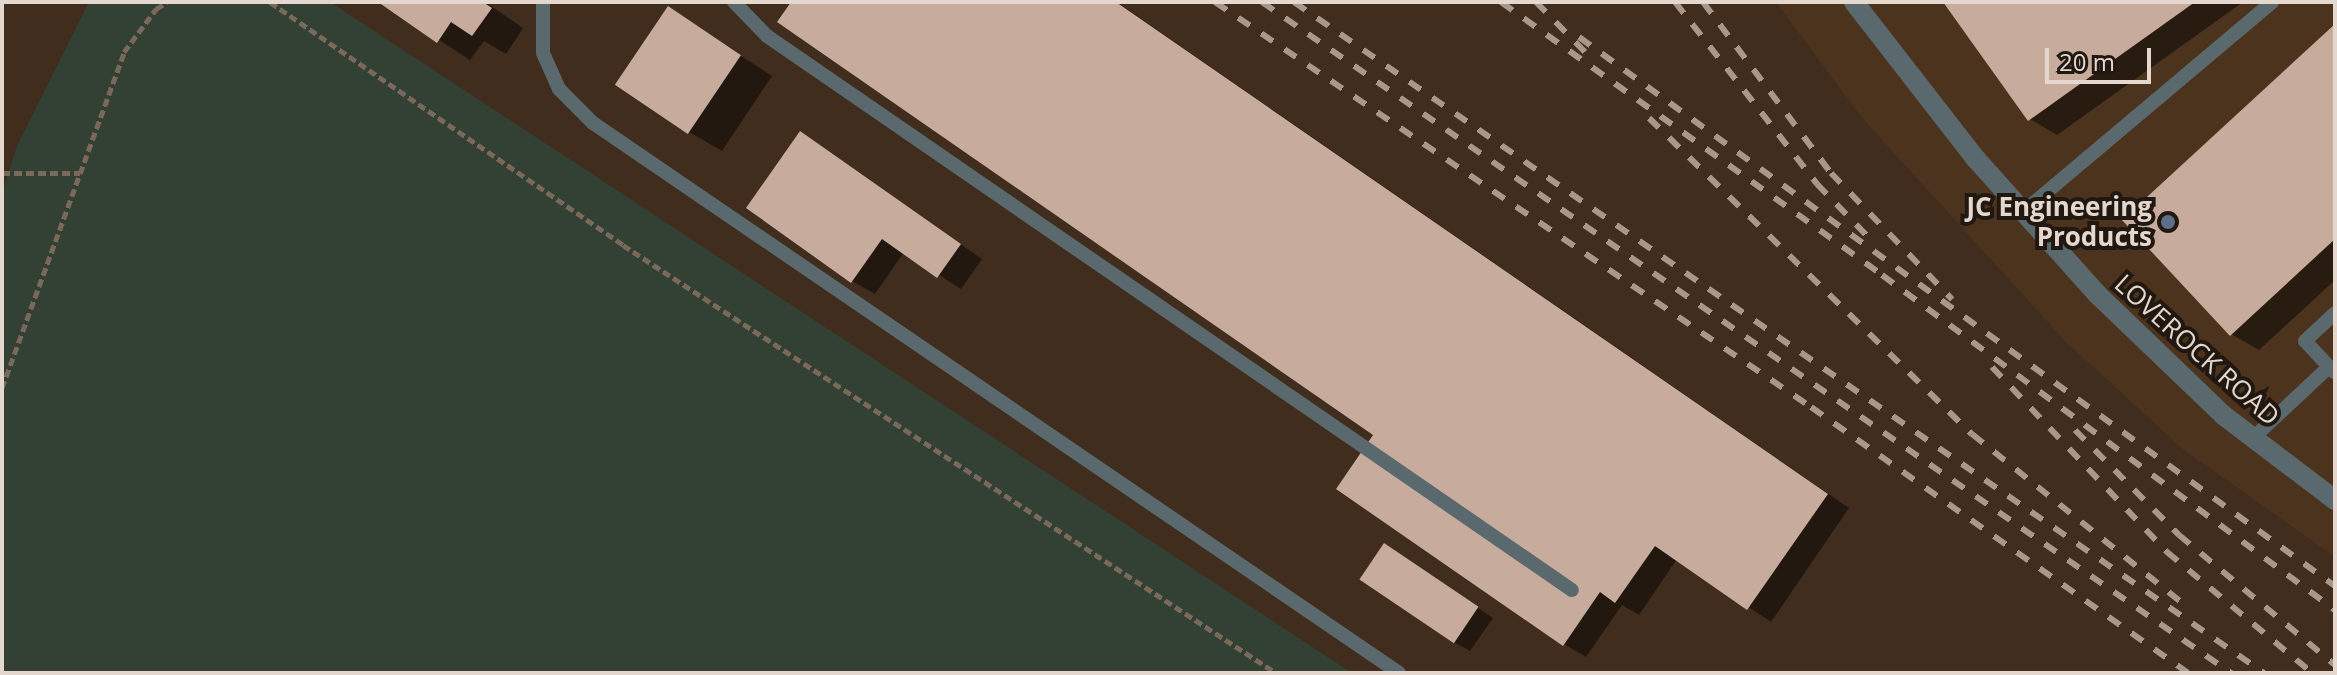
<!DOCTYPE html>
<html>
<head>
<meta charset="utf-8">
<style>
  body { margin:0 }
  #map { position:relative; width:2337px; height:675px; overflow:hidden; background:#412d1d; font-family:"Open Sans",sans-serif }
  div>[style] { position:absolute }
  [style*='--x'] { left:calc(var(--x)*1px); top:calc(var(--y)*1px); width:calc(var(--w)*1px); rotate:calc(var(--a)*1deg) }
  .built>* { inset:0; background:#4c331e }
  .green>* { inset:0; background:#324133 }
  .shadow>* { inset:0; background:#0007 }
  .building>* { inset:0; background:#c7ab9c; transform-origin:0 0 }
  .path>* { height:5px; margin-top:-2.5px; transform-origin:0; background:repeating-linear-gradient(90deg,#7a685a 0 8px,transparent 0 12px) }
  .service>* { height:14px; margin:-7px; padding:0 7px; transform-origin:7px; border-radius:7px; background:#5a696d }
  .minor>* { height:20px; margin:-10px; padding:0 10px; transform-origin:10px; border-radius:10px; background:#5a696d }
  .rail>* { height:6px; margin-top:-3px; transform-origin:0; background:repeating-linear-gradient(90deg,#a8988c 0 14px,transparent 0 28px) }
  .dots>* { width:22px; height:22px; translate:-50% -50%; box-sizing:border-box; border:4px solid #211811; border-radius:50% }
  span { translate:-50% -50%; white-space:nowrap; text-align:center; line-height:1.15; -webkit-text-stroke:8px #211811; paint-order:stroke }
  .poi-label { font-size:26px; color:#e4d7cd; font-weight:700 }
  .right { translate:-100% -50%; text-align:right }
  .street-label { font-size:26px; color:#e4d7cd }
  .frame { position:absolute; inset:0; border:4px solid #e4d7cd; pointer-events:none }
  .scale { position:absolute; left:2045px; top:48px; width:106px; height:36px; box-sizing:border-box; border:4px solid #e4d7cd; border-top:0; padding-left:10px; font-size:24px; line-height:28px; white-space:nowrap; color:#e4d7cd; -webkit-text-stroke:6px #211811; paint-order:stroke }
</style>
</head>
<body>
<div id="map">
  <div class="built">
    <i style="clip-path:polygon(1776px 2px,2335px 2px,2335px 557px,2184px 450px,2068px 344px,1862px 118px)"></i>
  </div>
  <div class="green">
    <i style="clip-path:polygon(89px 2px,330px 2px,1352px 673px,2px 673px,2px 193px,17px 146px)"></i>
  </div>
  <div class="shadow">
    <i style="clip-path:polygon(381px 2px,485px 2px,523px 28px,506px 54px,484px 41px,470px 60px)"></i>
    <i style="clip-path:polygon(793px 2px,1117px 2px,1849px 508px,1771px 622px,1677px 559px,1639px 615px,1622px 605px,1586px 657px,1564px 644px,1376px 434px)"></i>
    <i style="clip-path:polygon(1946px 2px,2243px 2px,2057px 135px,2030px 119px)"></i>
    <i style="clip-path:polygon(669px 9px,772px 76px,722px 151px,689px 132px)"></i>
    <i style="clip-path:polygon(2335px 26px,2335px 280px,2259px 350px,2231px 334px)"></i>
    <i style="clip-path:polygon(801px 133px,982px 259px,961px 289px,904px 252px,875px 294px,852px 281px)"></i>
    <i style="clip-path:polygon(1385px 545px,1493px 618px,1470px 651px,1454px 642px)"></i>
  </div>
  <div class="building">
    <i style="clip-path:polygon(378px 2px,483px 2px,492px 8px,472px 36px,451px 22px,437px 43px)"></i>
    <i style="clip-path:polygon(791px 2px,1116px 2px,1828px 494px,1747px 610px,1655px 546px,1615px 603px,1600px 592px,1563px 646px,1336px 489px,1373px 435px,777px 22px)"></i>
    <i style="clip-path:polygon(1943px 2px,2195px 2px,2028px 121px)"></i>
    <i style="left:668px;top:6px;width:88px;height:95px;rotate:34deg"></i>
    <i style="clip-path:polygon(2335px 24px,2335px 239px,2230px 336px,2122px 220px)"></i>
    <i style="clip-path:polygon(800px 131px,961px 244px,937px 278px,882px 239px,851px 283px,746px 208px)"></i>
    <i style="left:1384px;top:543px;width:114px;height:44px;rotate:34deg"></i>
  </div>
  <div class="path">
    <i style="--x:270;--y:2;--w:429;--a:34.5"></i>
    <i style="--x:623;--y:245;--w:781;--a:33.24"></i>
    <i style="--x:2;--y:173;--w:78;--a:0"></i>
    <i style="--x:2;--y:388;--w:357;--a:-70"></i>
    <i style="--x:124;--y:52;--w:54;--a:-53.3"></i>
    <i style="--x:156;--y:9;--w:13;--a:-32"></i>
  </div>
  <div class="service">
    <i style="--x:543;--y:2;--w:51;--a:90"></i>
    <i style="--x:543;--y:53;--w:39;--a:66"></i>
    <i style="--x:559;--y:89;--w:48;--a:45"></i>
    <i style="--x:593;--y:123;--w:976;--a:34.31"></i>
    <i style="--x:734;--y:2;--w:47;--a:45.9"></i>
    <i style="--x:767;--y:36;--w:977;--a:34.54"></i>
    <i style="--x:2023;--y:212;--w:326;--a:-40.1"></i>
    <i style="--x:2334;--y:372;--w:42;--a:-133.1"></i>
    <i style="--x:2305;--y:341;--w:41;--a:-43"></i>
    <i style="--x:2253;--y:438;--w:104;--a:-43.1"></i>
  </div>
  <div class="minor">
    <i style="--x:1854;--y:2;--w:199;--a:52.2"></i>
    <i style="--x:1976;--y:159;--w:181;--a:48.1"></i>
    <i style="--x:2097;--y:294;--w:175;--a:43.8"></i>
    <i style="--x:2223;--y:415;--w:141;--a:37.2"></i>
  </div>
  <div class="rail">
    <i style="--x:1215;--y:2;--w:721;--a:34.2"></i>
    <i style="--x:1811;--y:407;--w:461;--a:35.2"></i>
    <i style="--x:1262;--y:2;--w:1179;--a:34.7"></i>
    <i style="--x:1294;--y:2;--w:1179;--a:34.67"></i>
    <i style="--x:1501;--y:2;--w:469;--a:35.6"></i>
    <i style="--x:1882;--y:275;--w:563;--a:36.48"></i>
    <i style="--x:1536;--y:2;--w:70;--a:45.6"></i>
    <i style="--x:1675;--y:2;--w:231;--a:52"></i>
    <i style="--x:1817;--y:184;--w:78;--a:46"></i>
    <i style="--x:1703;--y:2;--w:214;--a:53.2"></i>
    <i style="--x:1831;--y:173;--w:175;--a:46.2"></i>
    <i style="--x:1579;--y:37;--w:934;--a:35.99"></i>
    <i style="--x:1649;--y:118;--w:452;--a:44.4"></i>
    <i style="--x:1972;--y:434;--w:268;--a:38.8"></i>
    <i style="--x:1992;--y:367;--w:255;--a:46.6"></i>
    <i style="--x:2167;--y:552;--w:189;--a:39.8"></i>
    <i style="--x:2075;--y:430;--w:148;--a:45.3"></i>
    <i style="--x:2179;--y:535;--w:203;--a:39.8"></i>
  </div>
  <div class="dots">
    <i style="left:2168px;top:222px;background:#5c6f8a"></i>
  </div>
  <div class="poi-label">
    <span class="right" style="left:2152px;top:222px">JC Engineering<br>Products</span>
  </div>
  <div class="street-label">
    <span style="left:2197px;top:350px;rotate:42deg">LOVEROCK ROAD</span>
  </div>
  <div class="frame"></div>
  <div class="scale">20 m</div>
</div>
</body>
</html>
